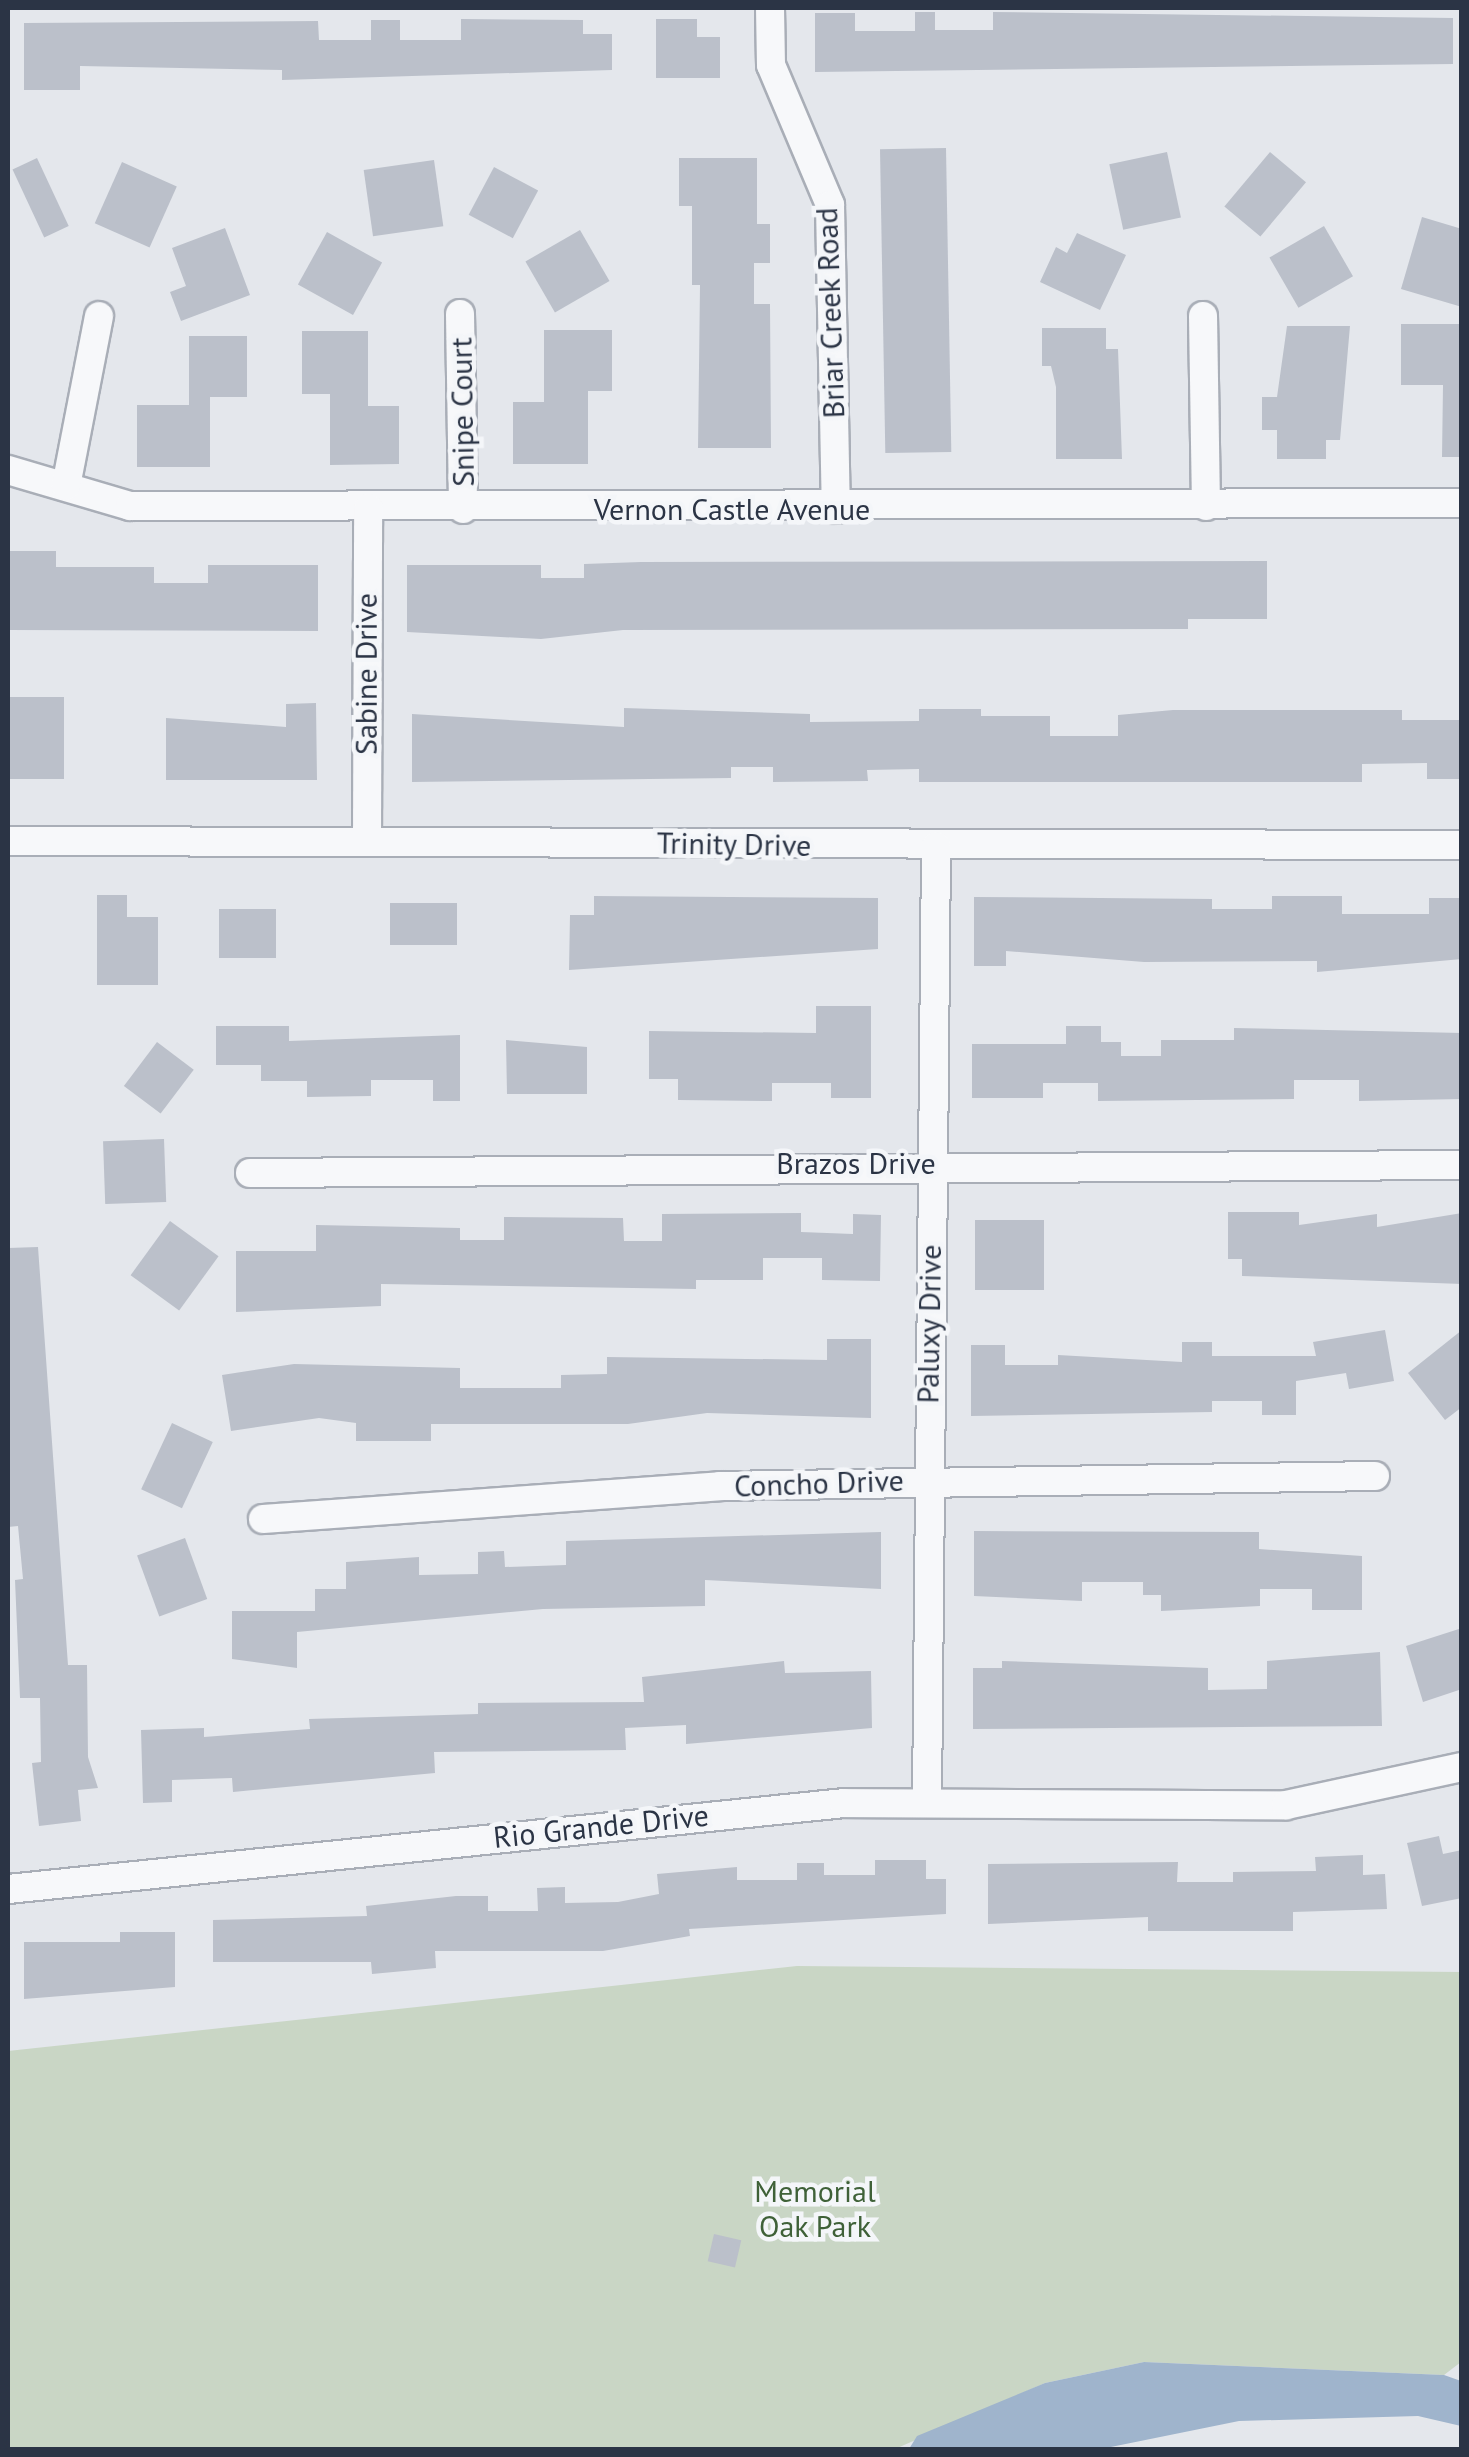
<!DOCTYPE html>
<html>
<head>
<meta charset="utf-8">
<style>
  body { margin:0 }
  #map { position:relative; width:1469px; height:2457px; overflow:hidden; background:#e4e7ec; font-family:"PT Sans",sans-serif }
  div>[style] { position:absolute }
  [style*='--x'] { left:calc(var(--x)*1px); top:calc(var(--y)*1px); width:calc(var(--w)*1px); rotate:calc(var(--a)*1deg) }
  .green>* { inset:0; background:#c9d6c5 }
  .water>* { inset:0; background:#9fb4cc }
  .building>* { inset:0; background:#bbc0ca; transform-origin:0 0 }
  .roads { filter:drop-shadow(2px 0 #a9aeb7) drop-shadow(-2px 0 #a9aeb7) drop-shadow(0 2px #a9aeb7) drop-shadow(0 -2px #a9aeb7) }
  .minor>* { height:28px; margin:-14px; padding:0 14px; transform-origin:14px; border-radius:14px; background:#f7f8fa }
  span { translate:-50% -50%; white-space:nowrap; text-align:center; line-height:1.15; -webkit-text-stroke:9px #f4f6f9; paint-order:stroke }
  .street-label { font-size:30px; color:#2b3445 }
  .park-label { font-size:30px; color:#3f6138 }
  .frame { position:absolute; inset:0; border:10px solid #2b3445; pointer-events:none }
</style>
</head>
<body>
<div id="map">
  <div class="green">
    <i style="clip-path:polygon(797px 1966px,1461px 1972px,1461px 2362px,1444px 2375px,1144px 2362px,1045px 2383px,895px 2449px,8px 2449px,8px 2051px)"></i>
  </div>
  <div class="water">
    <i style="clip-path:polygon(1144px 2362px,1444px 2375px,1461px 2381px,1461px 2426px,1418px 2416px,1239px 2421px,1101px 2449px,909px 2449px,917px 2436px,1045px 2383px)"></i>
  </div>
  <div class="building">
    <i style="clip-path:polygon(915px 12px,935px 12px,935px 30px,993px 30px,993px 12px,1453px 18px,1453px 64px,815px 72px,815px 13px,855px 13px,855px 31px,915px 31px)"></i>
    <i style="clip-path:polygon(461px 19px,583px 20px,583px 34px,612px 34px,612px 70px,282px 80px,282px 70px,80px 66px,80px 90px,24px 90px,24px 23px,318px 21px,319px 40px,371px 40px,371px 20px,400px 20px,400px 40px,461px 40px)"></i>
    <i style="clip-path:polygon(656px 19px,697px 19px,697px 37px,720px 37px,720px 78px,656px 78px)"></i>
    <i style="left:946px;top:148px;width:304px;height:66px;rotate:89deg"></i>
    <i style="left:1167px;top:152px;width:67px;height:59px;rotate:78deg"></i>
    <i style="left:1270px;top:152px;width:47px;height:71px;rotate:40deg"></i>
    <i style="left:37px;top:158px;width:75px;height:27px;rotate:65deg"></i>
    <i style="clip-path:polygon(679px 158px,757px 158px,757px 224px,770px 224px,770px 263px,754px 263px,754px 304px,770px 304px,771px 448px,698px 448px,700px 285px,692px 285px,692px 206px,679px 206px)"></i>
    <i style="left:434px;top:160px;width:67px;height:71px;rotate:82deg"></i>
    <i style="left:122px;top:162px;width:60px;height:67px;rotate:24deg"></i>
    <i style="left:494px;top:167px;width:50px;height:54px;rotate:28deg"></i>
    <i style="clip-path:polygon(1422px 217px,1462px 229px,1462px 307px,1401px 289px)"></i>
    <i style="left:1324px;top:226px;width:58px;height:63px;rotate:60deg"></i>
    <i style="clip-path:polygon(225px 228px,250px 295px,181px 321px,170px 292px,186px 286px,172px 248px)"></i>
    <i style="left:580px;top:230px;width:59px;height:63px;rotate:60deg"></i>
    <i style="left:327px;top:232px;width:63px;height:60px;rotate:29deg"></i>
    <i style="clip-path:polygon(1077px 233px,1126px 255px,1100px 310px,1040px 282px,1056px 247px,1067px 253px)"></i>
    <i style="clip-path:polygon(1401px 324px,1462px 324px,1462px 457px,1442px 457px,1443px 385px,1401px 385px)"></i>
    <i style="clip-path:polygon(1287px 326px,1350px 326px,1340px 440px,1326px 440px,1326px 459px,1277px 459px,1277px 430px,1262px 430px,1262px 397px,1277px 397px)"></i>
    <i style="clip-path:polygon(1042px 328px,1106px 328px,1106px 349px,1118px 349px,1122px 459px,1056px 459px,1056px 387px,1051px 366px,1042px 366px)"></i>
    <i style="clip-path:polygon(544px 330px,612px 330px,612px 391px,588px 391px,588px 464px,513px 464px,513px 402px,544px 402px)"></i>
    <i style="clip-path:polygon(302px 331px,368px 331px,368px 406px,399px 406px,399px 464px,330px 465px,330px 394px,302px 394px)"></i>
    <i style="clip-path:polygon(189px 336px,247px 336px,247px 397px,210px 397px,210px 467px,137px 467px,137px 405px,189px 405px)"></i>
    <i style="clip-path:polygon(8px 551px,56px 551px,56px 567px,154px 567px,154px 583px,208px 583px,208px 565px,318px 565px,318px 631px,8px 630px)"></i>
    <i style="clip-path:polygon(1267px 561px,1267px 619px,1188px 619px,1188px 629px,623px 630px,541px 639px,407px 632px,407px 565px,541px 565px,541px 578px,584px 578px,584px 564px,641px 562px)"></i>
    <i style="left:8px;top:697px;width:56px;height:82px"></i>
    <i style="clip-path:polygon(316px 703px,317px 780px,166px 780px,166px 718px,286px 727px,286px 704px)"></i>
    <i style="clip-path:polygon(624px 708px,810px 714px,810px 722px,919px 721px,919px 709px,981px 709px,981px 716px,1050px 716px,1050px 736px,1118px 736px,1118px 715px,1173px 710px,1402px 710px,1402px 720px,1462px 720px,1462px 779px,1427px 779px,1427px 763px,1362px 764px,1362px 782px,919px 782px,919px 769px,867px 770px,868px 781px,773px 782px,773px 767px,731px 767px,731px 778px,412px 782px,412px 714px,624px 727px)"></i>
    <i style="clip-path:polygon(97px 895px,127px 895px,127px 917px,158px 917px,158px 985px,97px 985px)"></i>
    <i style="clip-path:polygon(594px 896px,878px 898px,878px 949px,569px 970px,570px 915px,594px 915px)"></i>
    <i style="clip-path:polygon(1272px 896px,1342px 896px,1342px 914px,1429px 914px,1429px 898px,1462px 898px,1462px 959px,1317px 972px,1317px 961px,1144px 962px,1006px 951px,1006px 966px,974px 966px,974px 897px,1212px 899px,1212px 909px,1272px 909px)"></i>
    <i style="left:390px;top:903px;width:67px;height:42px"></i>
    <i style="left:219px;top:909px;width:57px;height:49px"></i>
    <i style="clip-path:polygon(816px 1006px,871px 1006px,871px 1098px,831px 1098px,831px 1083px,772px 1083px,772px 1101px,678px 1100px,678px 1079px,649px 1079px,649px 1031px,816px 1033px)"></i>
    <i style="clip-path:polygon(216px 1026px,289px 1026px,289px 1041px,460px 1035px,460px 1101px,433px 1101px,433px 1080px,371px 1080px,371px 1096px,307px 1097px,307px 1081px,261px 1081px,261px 1065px,216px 1065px)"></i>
    <i style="clip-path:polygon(1066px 1026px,1101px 1026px,1101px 1042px,1121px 1042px,1121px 1056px,1161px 1056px,1161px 1040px,1234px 1040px,1234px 1028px,1462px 1033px,1462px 1099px,1359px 1101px,1359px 1080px,1294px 1080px,1294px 1099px,1098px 1101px,1098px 1083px,1043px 1083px,1043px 1098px,972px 1098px,972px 1044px,1066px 1044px)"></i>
    <i style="clip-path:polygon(506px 1040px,587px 1047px,587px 1094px,507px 1094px)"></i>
    <i style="left:157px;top:1042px;width:46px;height:55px;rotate:37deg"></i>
    <i style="left:164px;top:1139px;width:63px;height:61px;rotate:88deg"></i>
    <i style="clip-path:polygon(1228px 1212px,1299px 1212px,1299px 1225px,1377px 1214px,1377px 1227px,1462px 1213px,1462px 1284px,1242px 1276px,1242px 1259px,1228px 1259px)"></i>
    <i style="clip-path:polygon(801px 1213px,801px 1232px,853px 1234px,853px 1214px,881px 1215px,880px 1281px,822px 1280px,822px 1258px,763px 1258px,763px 1280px,696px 1280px,696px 1289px,381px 1284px,381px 1306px,236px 1312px,236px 1251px,316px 1251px,316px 1225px,460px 1228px,460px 1240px,504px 1240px,504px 1217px,623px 1218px,624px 1241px,662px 1241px,662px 1214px)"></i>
    <i style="left:975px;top:1220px;width:69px;height:70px"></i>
    <i style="left:170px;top:1221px;width:60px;height:67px;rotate:36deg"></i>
    <i style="clip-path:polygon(38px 1247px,68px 1665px,87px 1665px,88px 1757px,98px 1788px,78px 1790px,81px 1821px,39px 1826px,32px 1763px,41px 1762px,40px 1698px,20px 1698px,15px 1580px,23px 1579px,18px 1526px,8px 1527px,8px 1248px)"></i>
    <i style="clip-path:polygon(1385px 1330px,1394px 1381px,1349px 1389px,1346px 1373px,1296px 1381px,1296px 1415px,1262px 1415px,1262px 1401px,1212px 1401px,1212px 1412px,971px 1416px,971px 1345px,1005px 1345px,1005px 1365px,1058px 1365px,1058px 1355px,1182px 1362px,1182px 1342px,1212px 1342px,1212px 1356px,1316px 1356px,1313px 1342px)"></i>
    <i style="clip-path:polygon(1462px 1330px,1462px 1407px,1445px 1420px,1408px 1373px)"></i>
    <i style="clip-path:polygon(827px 1339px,871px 1339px,871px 1418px,707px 1413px,628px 1424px,431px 1424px,431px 1441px,356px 1441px,356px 1423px,319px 1418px,231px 1431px,222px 1375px,294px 1364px,460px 1368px,460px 1388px,561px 1388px,561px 1375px,607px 1374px,607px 1357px,827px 1360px)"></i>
    <i style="left:172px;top:1423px;width:45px;height:73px;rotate:25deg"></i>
    <i style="clip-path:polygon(974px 1531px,1259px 1532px,1259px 1549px,1362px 1556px,1362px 1610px,1312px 1610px,1312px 1589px,1260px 1589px,1260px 1606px,1161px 1611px,1161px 1595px,1143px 1595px,1143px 1582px,1082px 1582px,1082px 1601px,974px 1596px)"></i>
    <i style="clip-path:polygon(881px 1532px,881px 1589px,705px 1580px,705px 1606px,543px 1609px,297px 1632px,297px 1668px,232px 1659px,232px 1611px,315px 1611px,315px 1589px,346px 1589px,346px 1562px,419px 1557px,419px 1575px,478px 1574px,478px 1552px,504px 1551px,505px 1567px,566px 1565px,566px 1541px)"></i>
    <i style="left:185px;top:1538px;width:65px;height:51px;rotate:70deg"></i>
    <i style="clip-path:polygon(1462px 1628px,1462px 1689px,1423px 1702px,1406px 1646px)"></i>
    <i style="clip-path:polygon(1380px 1652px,1382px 1726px,973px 1729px,973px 1668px,1002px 1668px,1002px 1661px,1208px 1668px,1208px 1690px,1267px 1689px,1267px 1661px)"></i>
    <i style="clip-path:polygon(784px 1661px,785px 1673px,871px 1671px,872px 1728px,686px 1744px,686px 1725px,625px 1728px,626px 1750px,434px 1752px,435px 1773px,233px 1792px,232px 1778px,172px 1780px,172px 1802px,143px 1803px,141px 1730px,204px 1728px,204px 1737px,310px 1729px,309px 1719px,478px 1714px,478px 1703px,644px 1702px,642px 1677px)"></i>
    <i style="clip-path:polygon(1439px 1836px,1443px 1854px,1462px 1850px,1462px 1898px,1422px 1906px,1407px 1843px)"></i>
    <i style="clip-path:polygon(1363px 1855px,1363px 1875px,1385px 1874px,1387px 1909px,1293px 1912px,1293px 1931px,1148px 1931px,1148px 1917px,988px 1924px,988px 1864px,1178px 1862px,1177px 1882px,1233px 1882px,1233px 1872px,1316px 1871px,1315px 1857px)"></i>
    <i style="clip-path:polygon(875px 1860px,926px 1860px,926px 1879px,946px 1879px,946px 1914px,689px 1929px,690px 1936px,603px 1951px,435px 1951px,436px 1968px,372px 1974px,371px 1962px,213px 1962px,213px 1920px,367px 1916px,366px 1906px,456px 1896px,488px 1896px,488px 1911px,538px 1911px,537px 1888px,565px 1887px,565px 1903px,618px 1902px,659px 1894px,657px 1874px,737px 1867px,737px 1880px,797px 1880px,797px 1863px,824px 1863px,824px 1875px,875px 1875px)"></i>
    <i style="clip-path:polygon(120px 1932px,175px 1932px,175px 1987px,24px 1999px,24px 1942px,120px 1942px)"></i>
    <i style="left:714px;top:2234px;width:28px;height:28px;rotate:13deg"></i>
  </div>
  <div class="roads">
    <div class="minor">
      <i style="--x:770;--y:8;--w:57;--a:89"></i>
      <i style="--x:771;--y:65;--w:152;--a:67.1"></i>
      <i style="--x:830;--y:205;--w:304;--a:88.9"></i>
      <i style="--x:460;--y:314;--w:195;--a:89.1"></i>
      <i style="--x:1203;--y:316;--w:190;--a:89.1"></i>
      <i style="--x:8;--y:470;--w:127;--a:16.4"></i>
      <i style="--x:130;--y:506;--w:1332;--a:-0.13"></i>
      <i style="--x:66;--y:486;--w:173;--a:-79"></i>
      <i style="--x:367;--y:839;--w:331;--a:-89.8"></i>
      <i style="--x:8;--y:841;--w:1454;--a:0.16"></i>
      <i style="--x:250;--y:1173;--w:1212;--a:-0.38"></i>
      <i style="--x:263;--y:1519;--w:458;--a:-4.1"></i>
      <i style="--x:720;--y:1486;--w:655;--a:-0.87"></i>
      <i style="--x:927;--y:1803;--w:957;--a:-89.46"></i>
      <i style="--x:8;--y:1889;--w:840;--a:-5.87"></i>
      <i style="--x:844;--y:1803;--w:442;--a:0.3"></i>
      <i style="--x:1286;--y:1805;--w:180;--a:-12.2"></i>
    </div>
  </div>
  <div class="street-label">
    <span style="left:830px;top:313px;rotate:-92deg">Briar Creek Road</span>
    <span style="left:462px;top:412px;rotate:-91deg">Snipe Court</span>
    <span style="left:732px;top:509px">Vernon Castle Avenue</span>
    <span style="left:366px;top:674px;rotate:-90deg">Sabine Drive</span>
    <span style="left:734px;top:844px;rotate:1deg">Trinity Drive</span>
    <span style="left:856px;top:1163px">Brazos Drive</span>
    <span style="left:929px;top:1324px;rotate:-89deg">Paluxy Drive</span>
    <span style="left:819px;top:1483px;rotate:-2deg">Concho Drive</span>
    <span style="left:601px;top:1826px;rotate:-6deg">Rio Grande Drive</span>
  </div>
  <div class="park-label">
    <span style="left:815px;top:2208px">Memorial<br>Oak Park</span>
  </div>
  <div class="frame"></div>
</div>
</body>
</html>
